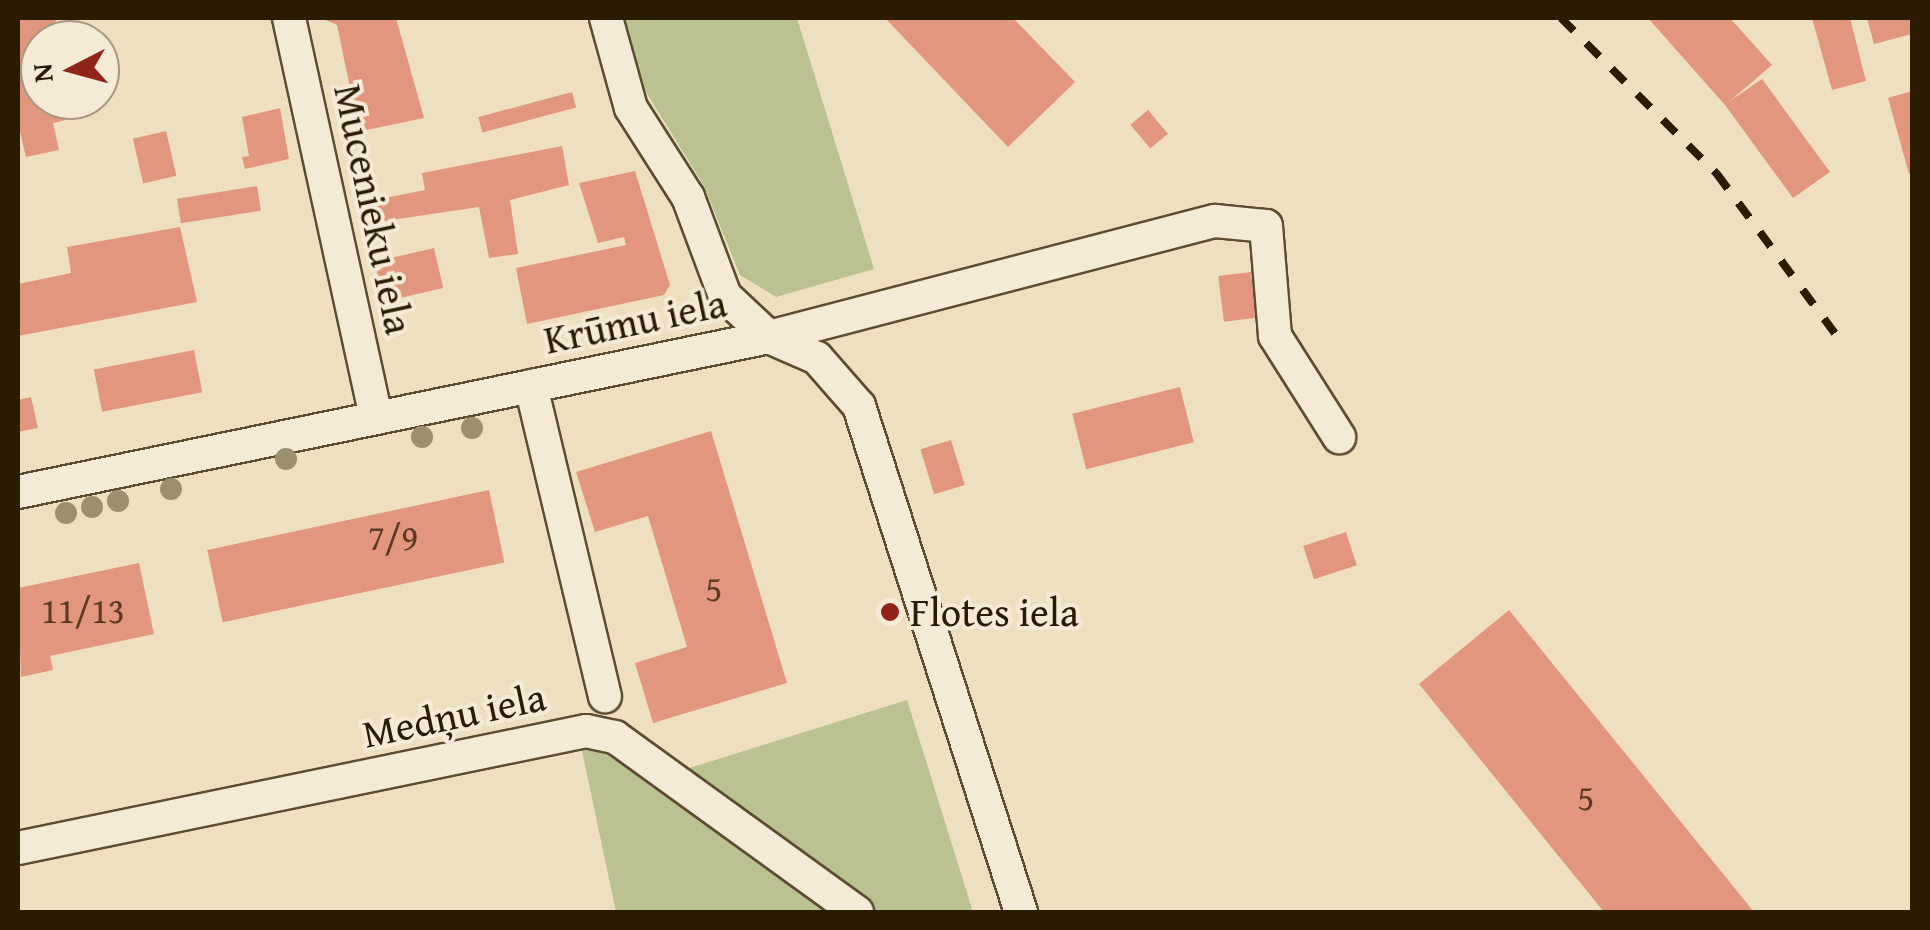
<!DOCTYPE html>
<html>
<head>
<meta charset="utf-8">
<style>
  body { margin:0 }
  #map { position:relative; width:1930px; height:930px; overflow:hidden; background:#efdfc1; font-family:"Gentium Book Plus",serif }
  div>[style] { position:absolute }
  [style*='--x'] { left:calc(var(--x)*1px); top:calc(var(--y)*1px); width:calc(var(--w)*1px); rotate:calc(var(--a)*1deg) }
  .green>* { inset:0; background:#bbc191 }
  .building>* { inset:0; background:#e2967d; transform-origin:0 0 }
  .roads { filter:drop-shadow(2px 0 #5d4c32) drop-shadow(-2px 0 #5d4c32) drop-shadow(0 2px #5d4c32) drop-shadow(0 -2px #5d4c32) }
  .minor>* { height:32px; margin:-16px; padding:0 16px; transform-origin:16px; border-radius:16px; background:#f5ead7 }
  .rail>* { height:8px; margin-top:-4px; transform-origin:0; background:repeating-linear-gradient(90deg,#2c1b03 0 18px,transparent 0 36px) }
  .trees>* { width:22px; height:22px; margin:-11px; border-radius:50%; background:#9b8f70 }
  .dots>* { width:28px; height:28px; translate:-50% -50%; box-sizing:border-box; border:5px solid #f5ead7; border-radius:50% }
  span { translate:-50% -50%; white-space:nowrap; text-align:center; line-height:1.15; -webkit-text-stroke:8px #f5ead7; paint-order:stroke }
  .number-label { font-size:35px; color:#5a3a22 }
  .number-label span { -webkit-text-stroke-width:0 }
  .street-label { font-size:40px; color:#2c1b03 }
  .poi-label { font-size:40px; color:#2c1b03 }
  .left { translate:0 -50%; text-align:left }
  .frame { position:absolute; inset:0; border:20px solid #2c1b03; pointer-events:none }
  .north { position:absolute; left:20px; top:20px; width:100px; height:100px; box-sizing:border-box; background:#f5ead7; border:2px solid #a59782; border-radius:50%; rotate:264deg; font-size:28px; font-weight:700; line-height:40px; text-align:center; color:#2c1b03 }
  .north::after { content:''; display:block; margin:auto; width:35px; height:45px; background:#8f2418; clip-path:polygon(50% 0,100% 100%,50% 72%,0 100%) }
</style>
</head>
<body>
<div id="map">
  <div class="green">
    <i style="clip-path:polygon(624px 18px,797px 18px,874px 269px,776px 297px,740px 275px,704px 186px,643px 87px)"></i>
    <i style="clip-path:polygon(907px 700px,973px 912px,616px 912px,581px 746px,621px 750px,683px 770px)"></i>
  </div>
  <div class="building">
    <i style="clip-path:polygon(18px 18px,55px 18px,60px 40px,40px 40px,40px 100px,74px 100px,78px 117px,53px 123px,59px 150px,26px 157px,18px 123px)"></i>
    <i style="clip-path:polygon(321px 18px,396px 18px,424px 118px,352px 133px,341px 106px,352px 97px,337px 25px)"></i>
    <i style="clip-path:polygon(885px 18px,1013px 18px,1075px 82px,1008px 147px)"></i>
    <i style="clip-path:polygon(1648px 18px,1730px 18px,1772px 65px,1730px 101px,1762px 79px,1830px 172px,1793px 198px,1725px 105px)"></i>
    <i style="clip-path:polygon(1812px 18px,1850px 18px,1866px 81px,1832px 90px)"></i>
    <i style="clip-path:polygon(1867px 18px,1912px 18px,1912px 34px,1874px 44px)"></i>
    <i style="clip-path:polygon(1912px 91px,1912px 173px,1909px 174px,1888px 98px)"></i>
    <i style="left:572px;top:92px;width:16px;height:97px;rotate:75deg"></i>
    <i style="clip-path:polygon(280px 108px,289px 159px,245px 169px,242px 157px,249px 156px,242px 117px)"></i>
    <i style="left:1148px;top:110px;width:31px;height:23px;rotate:50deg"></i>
    <i style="left:166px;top:131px;width:46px;height:34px;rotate:77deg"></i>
    <i style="clip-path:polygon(562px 146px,569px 185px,510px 200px,518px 254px,489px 258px,479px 207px,371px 223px,365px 202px,425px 190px,422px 173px)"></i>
    <i style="clip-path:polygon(635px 171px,670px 285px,664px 295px,527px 324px,516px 268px,626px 245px,624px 237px,598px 243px,579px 183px)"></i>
    <i style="left:257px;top:186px;width:25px;height:81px;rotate:81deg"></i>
    <i style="clip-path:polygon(180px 227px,197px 302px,18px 336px,18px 284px,71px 273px,67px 247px)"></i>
    <i style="left:434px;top:248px;width:41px;height:61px;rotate:77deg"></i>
    <i style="left:1251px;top:272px;width:46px;height:33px;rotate:83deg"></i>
    <i style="left:194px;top:350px;width:43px;height:102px;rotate:79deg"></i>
    <i style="left:1180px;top:387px;width:57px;height:111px;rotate:76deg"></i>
    <i style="clip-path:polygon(31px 397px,38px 428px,18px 432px,18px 400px)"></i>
    <i style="clip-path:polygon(711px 431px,787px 683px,653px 723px,635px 663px,687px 647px,648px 516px,595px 532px,576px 472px)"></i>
    <i style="left:951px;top:440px;width:47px;height:32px;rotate:73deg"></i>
    <i style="left:489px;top:490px;width:74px;height:288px;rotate:78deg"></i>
    <i style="left:1346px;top:532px;width:35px;height:45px;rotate:72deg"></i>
    <i style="clip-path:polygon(139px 563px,154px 634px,50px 656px,53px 670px,21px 677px,18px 588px)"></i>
    <i style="clip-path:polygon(1509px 610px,1754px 912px,1604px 912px,1419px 684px)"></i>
  </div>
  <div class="roads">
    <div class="minor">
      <i style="--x:289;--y:18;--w:409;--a:77.7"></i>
      <i style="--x:606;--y:18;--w:93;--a:74.5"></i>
      <i style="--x:631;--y:108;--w:106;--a:57.4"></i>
      <i style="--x:688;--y:197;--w:106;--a:69.5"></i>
      <i style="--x:725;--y:296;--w:60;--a:43"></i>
      <i style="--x:769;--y:337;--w:52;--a:23.6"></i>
      <i style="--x:817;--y:358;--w:64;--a:48.8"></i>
      <i style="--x:859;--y:406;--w:531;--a:72.25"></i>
      <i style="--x:531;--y:386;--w:319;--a:76.6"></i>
      <i style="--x:18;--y:492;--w:767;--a:-11.66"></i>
      <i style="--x:769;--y:337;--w:461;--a:-14.6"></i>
      <i style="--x:1215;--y:221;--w:51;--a:5.6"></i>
      <i style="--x:1266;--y:226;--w:110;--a:85.3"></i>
      <i style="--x:1275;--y:336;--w:120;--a:57.6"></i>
      <i style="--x:18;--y:848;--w:580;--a:-11.64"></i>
      <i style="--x:586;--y:731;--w:30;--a:12"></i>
      <i style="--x:615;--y:737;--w:299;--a:35.9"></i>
    </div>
  </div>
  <div class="rail">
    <i style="--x:1561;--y:18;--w:221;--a:45"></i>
    <i style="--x:1717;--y:174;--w:202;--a:53.5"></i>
  </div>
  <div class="trees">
    <i style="left:472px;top:428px"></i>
    <i style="left:422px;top:437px"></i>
    <i style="left:286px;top:459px"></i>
    <i style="left:171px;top:489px"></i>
    <i style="left:118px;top:501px"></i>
    <i style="left:92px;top:507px"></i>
    <i style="left:66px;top:513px"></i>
  </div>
  <div class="dots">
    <i style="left:890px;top:612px;background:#8f2418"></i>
  </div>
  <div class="number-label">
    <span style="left:393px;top:538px">7/9</span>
    <span style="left:714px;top:589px">5</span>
    <span style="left:83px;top:611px">11/13</span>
    <span style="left:1586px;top:798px">5</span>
  </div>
  <div class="street-label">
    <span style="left:374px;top:209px;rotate:78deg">Mucenieku iela</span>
    <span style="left:635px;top:321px;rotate:-12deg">Krūmu iela</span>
    <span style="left:454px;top:715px;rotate:-12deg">Medņu iela</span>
  </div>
  <div class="poi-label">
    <span class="left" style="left:910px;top:612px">Flotes iela</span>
  </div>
  <div class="frame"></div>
  <div class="north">N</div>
</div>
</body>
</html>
